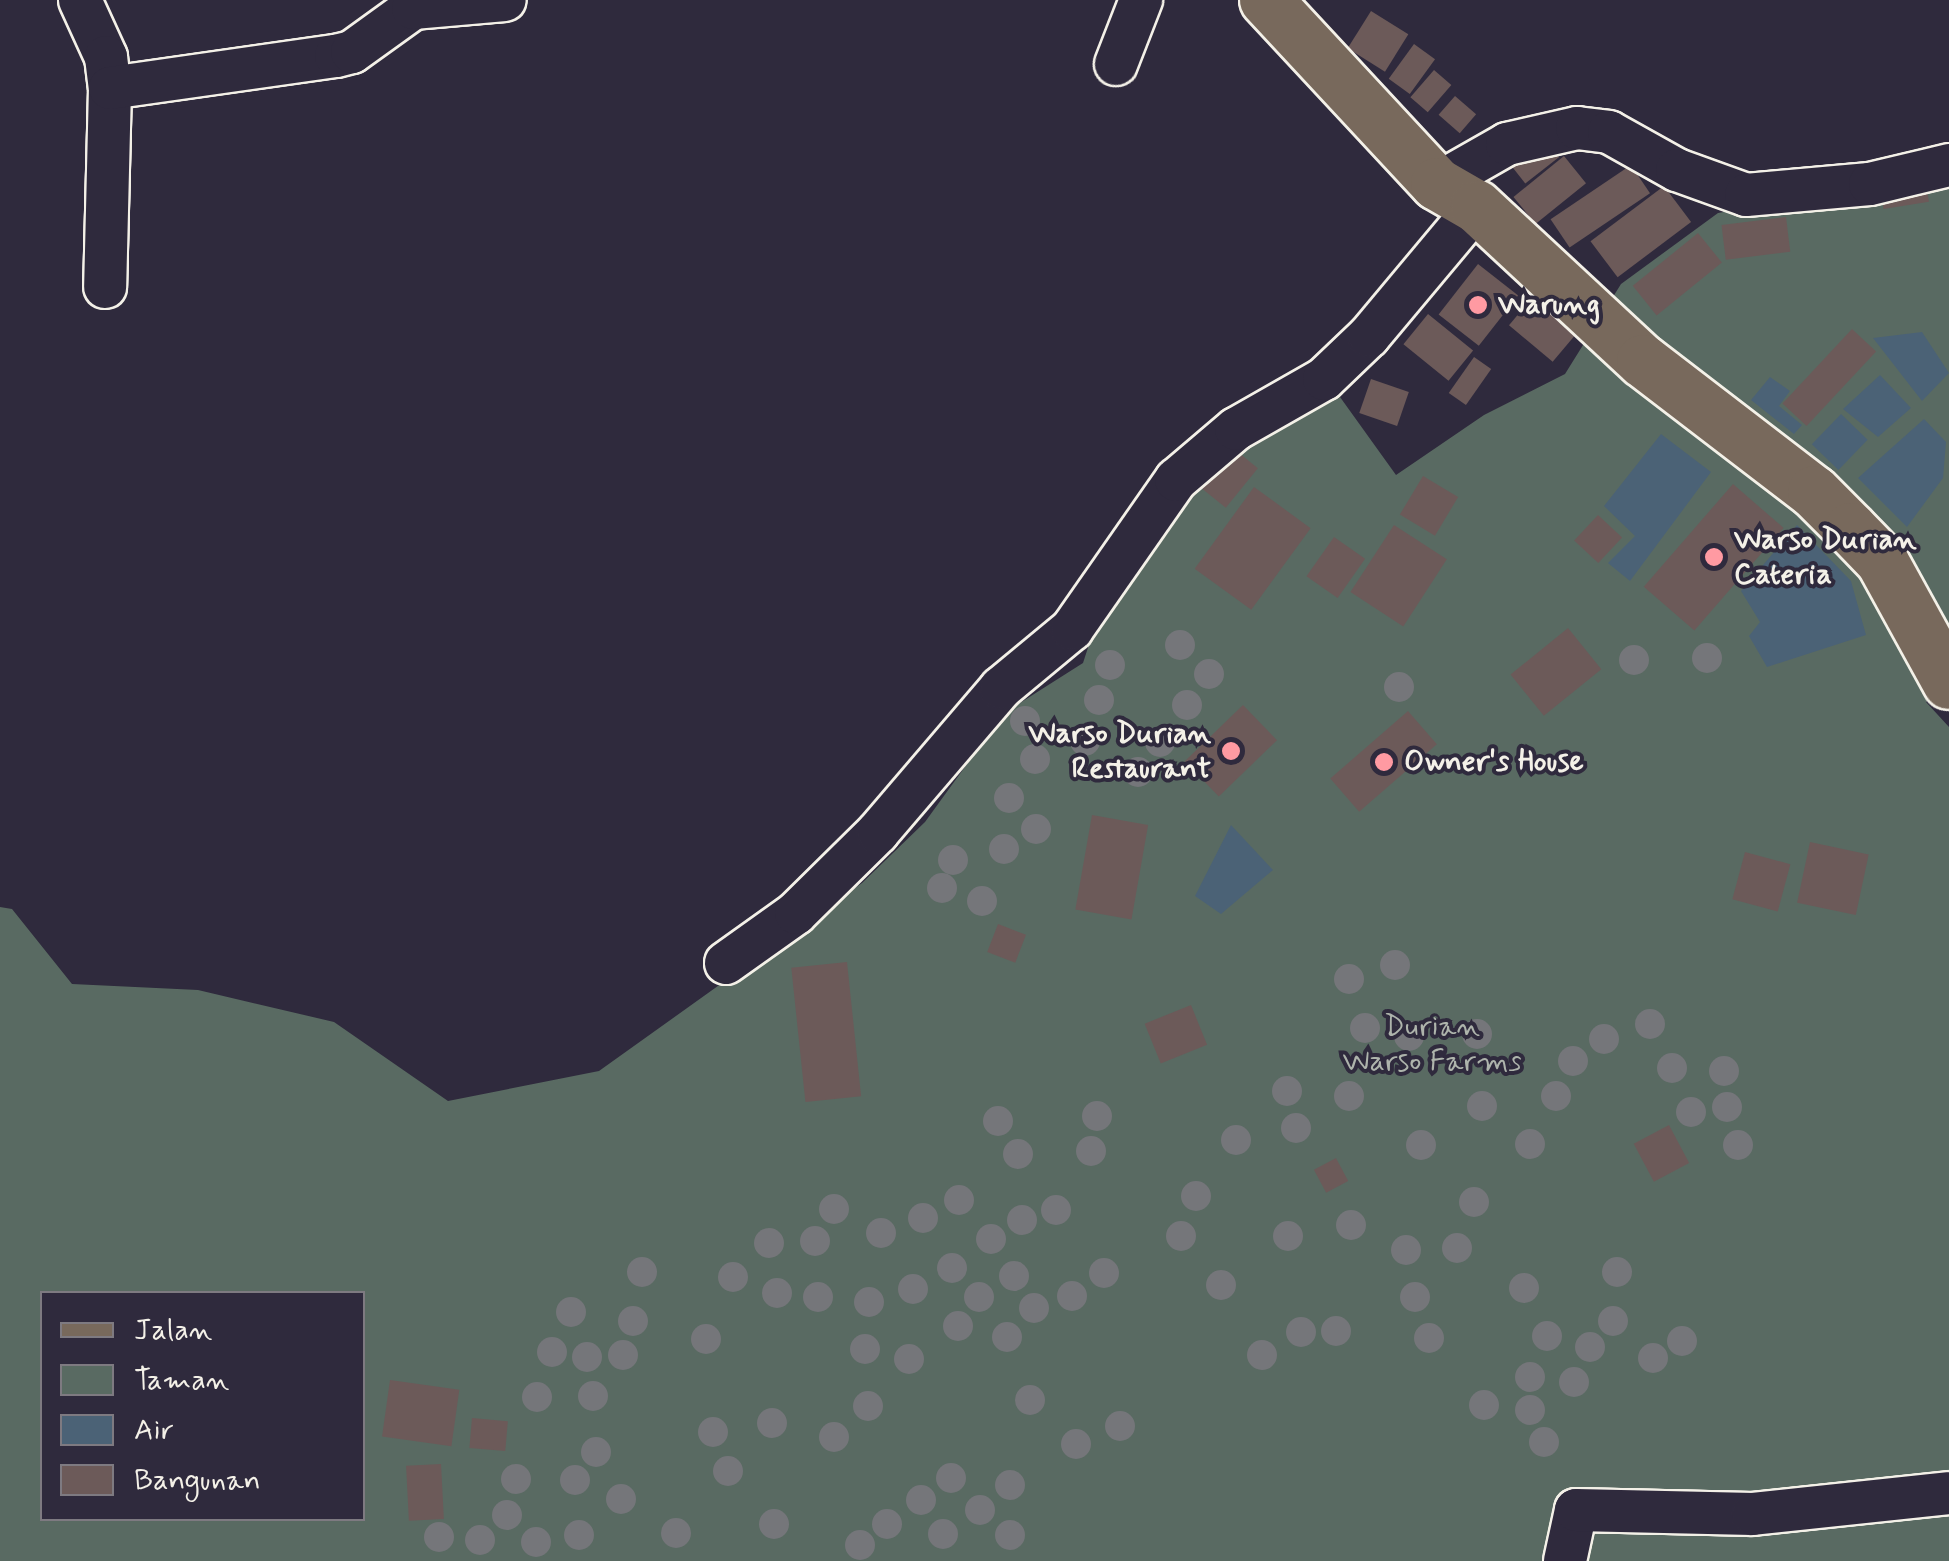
<!DOCTYPE html>
<html>
<head>
<meta charset="utf-8">
<style>
  body { margin:0 }
  #map { position:relative; width:1949px; height:1561px; overflow:hidden; background:#2f2a3d; font-family:Mynerve,sans-serif }
  div>[style] { position:absolute }
  [style*='--x'] { left:calc(var(--x)*1px); top:calc(var(--y)*1px); width:calc(var(--w)*1px); rotate:calc(var(--a)*1deg) }
  .green>* { inset:0; background:#596a62 }
  .water>* { inset:0; background:#4b6276; transform-origin:0 0 }
  .building>* { inset:0; background:#6c5a59; transform-origin:0 0 }
  .roads { filter:drop-shadow(2px 0 #f4f1e8) drop-shadow(-2px 0 #f4f1e8) drop-shadow(0 2px #f4f1e8) drop-shadow(0 -2px #f4f1e8) }
  .minor>* { height:42px; margin:-21px; padding:0 21px; transform-origin:21px; border-radius:21px; background:#2f2a3d }
  .major>* { height:52px; margin:-26px; padding:0 26px; transform-origin:26px; border-radius:26px; background:#78695c }
  .trees>* { width:30px; height:30px; margin:-15px; border-radius:50%; background:#75767a }
  .dots>* { width:28px; height:28px; translate:-50% -50%; box-sizing:border-box; border:5px solid #2f2a3d; border-radius:50% }
  span { translate:-50% -50%; white-space:nowrap; text-align:center; line-height:1.15; -webkit-text-stroke:8px #2f2a3d; paint-order:stroke }
  .poi-label { font-size:30px; color:#f4f1e8; font-weight:700 }
  .left { translate:0 -50%; text-align:left }
  .right { translate:-100% -50%; text-align:right }
  .park-label { font-size:30px; color:#aeb4ac }
  .legend { position:absolute; left:40px; top:1291px; width:325px; height:230px; box-sizing:border-box; background:#2f2a3d; border:2px solid #7e7a81; margin:0; padding:12px 18px; list-style:none; font-size:30px; color:#f4f1e8 }
  .legend li { display:flex; align-items:center; gap:20px; height:50px }
  .legend b { width:50px; border:2px solid #7e7a81 }
</style>
</head>
<body>
<div id="map">
  <div class="green">
    <i style="clip-path:polygon(evenodd,1949px 172px,1949px 673px,1926px 702px,1949px 727px,1949px 1561px,0 1561px,0 907px,12px 909px,72px 984px,198px 990px,334px 1022px,448px 1101px,599px 1071px,862px 883px,925px 822px,1004px 713px,1083px 663px,1107px 589px,1238px 441px,1340px 397px,1396px 475px,1484px 415px,1565px 374px,1621px 284px,1718px 213px,1949px 172px,42px 1294px,362px 1294px,362px 1518px,42px 1518px,42px 1294px)"></i>
  </div>
  <div class="water">
    <i style="clip-path:polygon(1922px 332px,1949px 373px,1922px 401px,1873px 338px)"></i>
    <i style="clip-path:polygon(1880px 375px,1911px 408px,1878px 437px,1843px 409px)"></i>
    <i style="clip-path:polygon(1770px 377px,1790px 391px,1779px 406px,1802px 425px,1794px 434px,1751px 400px)"></i>
    <i style="left:1841px;top:414px;width:37px;height:42px;rotate:44deg"></i>
    <i style="clip-path:polygon(1924px 419px,1946px 442px,1943px 478px,1907px 527px,1858px 478px)"></i>
    <i style="clip-path:polygon(1661px 434px,1711px 472px,1630px 581px,1608px 563px,1635px 536px,1604px 506px)"></i>
    <i style="clip-path:polygon(1797px 525px,1851px 581px,1866px 635px,1767px 667px,1749px 636px,1760px 622px,1741px 591px)"></i>
    <i style="clip-path:polygon(1231px 825px,1273px 870px,1221px 914px,1195px 896px)"></i>
  </div>
  <div class="building">
    <i style="left:1371px;top:11px;width:44px;height:44px;rotate:32deg"></i>
    <i style="left:1414px;top:44px;width:26px;height:43px;rotate:36deg"></i>
    <i style="left:1434px;top:70px;width:23px;height:36px;rotate:41deg"></i>
    <i style="left:1455px;top:96px;width:28px;height:25px;rotate:41deg"></i>
    <i style="left:1545px;top:139px;width:23px;height:43px;rotate:52deg"></i>
    <i style="left:1564px;top:156px;width:35px;height:65px;rotate:51deg"></i>
    <i style="left:1631px;top:165px;width:34px;height:97px;rotate:56deg"></i>
    <i style="left:1926px;top:183px;width:19px;height:46px;rotate:81deg"></i>
    <i style="left:1664px;top:186px;width:45px;height:92px;rotate:53deg"></i>
    <i style="left:1786px;top:217px;width:35px;height:65px;rotate:83deg"></i>
    <i style="left:1698px;top:233px;width:38px;height:84px;rotate:51deg"></i>
    <i style="left:1478px;top:264px;width:51px;height:64px;rotate:38deg"></i>
    <i style="left:1536px;top:293px;width:57px;height:42px;rotate:40deg"></i>
    <i style="left:1428px;top:314px;width:58px;height:39px;rotate:39deg"></i>
    <i style="left:1852px;top:329px;width:33px;height:102px;rotate:43deg"></i>
    <i style="left:1474px;top:357px;width:21px;height:44px;rotate:35deg"></i>
    <i style="left:1371px;top:379px;width:40px;height:36px;rotate:19deg"></i>
    <i style="left:1233px;top:448px;width:32px;height:51px;rotate:39deg"></i>
    <i style="left:1423px;top:476px;width:41px;height:45px;rotate:31deg"></i>
    <i style="left:1733px;top:484px;width:67px;height:136px;rotate:41deg"></i>
    <i style="left:1254px;top:487px;width:70px;height:101px;rotate:36deg"></i>
    <i style="left:1598px;top:515px;width:33px;height:35px;rotate:43deg"></i>
    <i style="left:1394px;top:525px;width:63px;height:80px;rotate:33deg"></i>
    <i style="left:1334px;top:537px;width:38px;height:48px;rotate:35deg"></i>
    <i style="left:1568px;top:628px;width:53px;height:74px;rotate:51deg"></i>
    <i style="left:1243px;top:705px;width:49px;height:81px;rotate:46deg"></i>
    <i style="left:1408px;top:711px;width:44px;height:103px;rotate:49deg"></i>
    <i style="left:1092px;top:815px;width:57px;height:96px;rotate:10deg"></i>
    <i style="left:1810px;top:842px;width:60px;height:62px;rotate:12deg"></i>
    <i style="left:1745px;top:852px;width:47px;height:49px;rotate:15deg"></i>
    <i style="left:998px;top:924px;width:30px;height:30px;rotate:21deg"></i>
    <i style="left:847px;top:962px;width:135px;height:56px;rotate:84deg"></i>
    <i style="left:1191px;top:1005px;width:43px;height:50px;rotate:68deg"></i>
    <i style="left:1669px;top:1125px;width:43px;height:40px;rotate:62deg"></i>
    <i style="left:1336px;top:1158px;width:26px;height:25px;rotate:62deg"></i>
    <i style="left:390px;top:1380px;width:70px;height:57px;rotate:8deg"></i>
    <i style="left:472px;top:1418px;width:36px;height:30px;rotate:5deg"></i>
    <i style="left:441px;top:1464px;width:55px;height:35px;rotate:87deg"></i>
  </div>
  <div class="roads">
    <div class="minor">
      <i style="--x:80;--y:0;--w:63;--a:65.5"></i>
      <i style="--x:106;--y:57;--w:31;--a:83"></i>
      <i style="--x:110;--y:88;--w:199;--a:91.4"></i>
      <i style="--x:1116;--y:64;--w:69;--a:-68.7"></i>
      <i style="--x:110;--y:88;--w:228;--a:-8.1"></i>
      <i style="--x:336;--y:56;--w:16;--a:-14"></i>
      <i style="--x:352;--y:52;--w:75;--a:-35.8"></i>
      <i style="--x:413;--y:8;--w:92;--a:-5"></i>
      <i style="--x:1437;--y:184;--w:81;--a:-29.7"></i>
      <i style="--x:1507;--y:144;--w:72;--a:-12.9"></i>
      <i style="--x:1577;--y:128;--w:32;--a:7"></i>
      <i style="--x:1609;--y:132;--w:78;--a:29.2"></i>
      <i style="--x:1677;--y:170;--w:73;--a:19.9"></i>
      <i style="--x:1746;--y:195;--w:124;--a:-5.1"></i>
      <i style="--x:1870;--y:184;--w:81;--a:-13.5"></i>
      <i style="--x:726;--y:963;--w:86;--a:-35.5"></i>
      <i style="--x:796;--y:913;--w:115;--a:-44.6"></i>
      <i style="--x:878;--y:832;--w:189;--a:-49.5"></i>
      <i style="--x:1001;--y:688;--w:92;--a:-39.7"></i>
      <i style="--x:1072;--y:629;--w:182;--a:-55.1"></i>
      <i style="--x:1176;--y:480;--w:79;--a:-40.4"></i>
      <i style="--x:1236;--y:429;--w:101;--a:-29.6"></i>
      <i style="--x:1324;--y:379;--w:62;--a:-43.7"></i>
      <i style="--x:1369;--y:336;--w:168;--a:-50.1"></i>
      <i style="--x:1565;--y:1561;--w:52;--a:-77.8"></i>
      <i style="--x:1576;--y:1510;--w:177;--a:1.3"></i>
      <i style="--x:1753;--y:1514;--w:197;--a:-6.1"></i>
    </div>
    <div class="major">
      <i style="--x:1266;--y:0;--w:251;--a:47.1"></i>
      <i style="--x:1437;--y:184;--w:46;--a:29.9"></i>
      <i style="--x:1477;--y:207;--w:226;--a:42.9"></i>
      <i style="--x:1643;--y:361;--w:215;--a:37.5"></i>
      <i style="--x:1814;--y:492;--w:52;--a:45"></i>
      <i style="--x:1851;--y:529;--w:45;--a:45.9"></i>
      <i style="--x:1882;--y:561;--w:139;--a:61.2"></i>
    </div>
  </div>
  <div class="trees">
    <i style="left:1180px;top:645px"></i>
    <i style="left:1707px;top:658px"></i>
    <i style="left:1634px;top:660px"></i>
    <i style="left:1110px;top:665px"></i>
    <i style="left:1209px;top:674px"></i>
    <i style="left:1399px;top:687px"></i>
    <i style="left:1099px;top:700px"></i>
    <i style="left:1187px;top:705px"></i>
    <i style="left:1025px;top:721px"></i>
    <i style="left:1085px;top:741px"></i>
    <i style="left:1160px;top:742px"></i>
    <i style="left:1035px;top:759px"></i>
    <i style="left:1138px;top:772px"></i>
    <i style="left:1009px;top:798px"></i>
    <i style="left:1036px;top:829px"></i>
    <i style="left:1004px;top:849px"></i>
    <i style="left:953px;top:860px"></i>
    <i style="left:942px;top:888px"></i>
    <i style="left:982px;top:901px"></i>
    <i style="left:1395px;top:965px"></i>
    <i style="left:1349px;top:979px"></i>
    <i style="left:1650px;top:1024px"></i>
    <i style="left:1365px;top:1028px"></i>
    <i style="left:1477px;top:1034px"></i>
    <i style="left:1409px;top:1036px"></i>
    <i style="left:1604px;top:1039px"></i>
    <i style="left:1573px;top:1061px"></i>
    <i style="left:1672px;top:1068px"></i>
    <i style="left:1724px;top:1071px"></i>
    <i style="left:1287px;top:1091px"></i>
    <i style="left:1349px;top:1096px"></i>
    <i style="left:1556px;top:1096px"></i>
    <i style="left:1482px;top:1106px"></i>
    <i style="left:1727px;top:1107px"></i>
    <i style="left:1691px;top:1112px"></i>
    <i style="left:1097px;top:1116px"></i>
    <i style="left:998px;top:1121px"></i>
    <i style="left:1296px;top:1128px"></i>
    <i style="left:1236px;top:1140px"></i>
    <i style="left:1530px;top:1144px"></i>
    <i style="left:1421px;top:1145px"></i>
    <i style="left:1738px;top:1145px"></i>
    <i style="left:1091px;top:1151px"></i>
    <i style="left:1018px;top:1154px"></i>
    <i style="left:1196px;top:1196px"></i>
    <i style="left:959px;top:1200px"></i>
    <i style="left:1474px;top:1202px"></i>
    <i style="left:834px;top:1209px"></i>
    <i style="left:1056px;top:1210px"></i>
    <i style="left:923px;top:1218px"></i>
    <i style="left:1022px;top:1220px"></i>
    <i style="left:1351px;top:1225px"></i>
    <i style="left:881px;top:1233px"></i>
    <i style="left:1181px;top:1236px"></i>
    <i style="left:1288px;top:1236px"></i>
    <i style="left:991px;top:1239px"></i>
    <i style="left:815px;top:1241px"></i>
    <i style="left:769px;top:1243px"></i>
    <i style="left:1457px;top:1248px"></i>
    <i style="left:1406px;top:1250px"></i>
    <i style="left:952px;top:1268px"></i>
    <i style="left:642px;top:1272px"></i>
    <i style="left:1617px;top:1272px"></i>
    <i style="left:1104px;top:1273px"></i>
    <i style="left:1014px;top:1276px"></i>
    <i style="left:733px;top:1277px"></i>
    <i style="left:1221px;top:1285px"></i>
    <i style="left:1524px;top:1288px"></i>
    <i style="left:913px;top:1289px"></i>
    <i style="left:777px;top:1293px"></i>
    <i style="left:1072px;top:1296px"></i>
    <i style="left:818px;top:1297px"></i>
    <i style="left:979px;top:1297px"></i>
    <i style="left:1415px;top:1297px"></i>
    <i style="left:869px;top:1302px"></i>
    <i style="left:1034px;top:1308px"></i>
    <i style="left:571px;top:1312px"></i>
    <i style="left:633px;top:1321px"></i>
    <i style="left:1613px;top:1321px"></i>
    <i style="left:958px;top:1326px"></i>
    <i style="left:1336px;top:1331px"></i>
    <i style="left:1301px;top:1332px"></i>
    <i style="left:1547px;top:1336px"></i>
    <i style="left:1007px;top:1337px"></i>
    <i style="left:1429px;top:1338px"></i>
    <i style="left:706px;top:1339px"></i>
    <i style="left:1682px;top:1341px"></i>
    <i style="left:1590px;top:1347px"></i>
    <i style="left:865px;top:1349px"></i>
    <i style="left:552px;top:1352px"></i>
    <i style="left:623px;top:1355px"></i>
    <i style="left:1262px;top:1355px"></i>
    <i style="left:587px;top:1357px"></i>
    <i style="left:1653px;top:1358px"></i>
    <i style="left:909px;top:1359px"></i>
    <i style="left:1530px;top:1377px"></i>
    <i style="left:1574px;top:1382px"></i>
    <i style="left:593px;top:1396px"></i>
    <i style="left:537px;top:1397px"></i>
    <i style="left:1030px;top:1400px"></i>
    <i style="left:1484px;top:1405px"></i>
    <i style="left:868px;top:1406px"></i>
    <i style="left:1530px;top:1410px"></i>
    <i style="left:772px;top:1423px"></i>
    <i style="left:1120px;top:1426px"></i>
    <i style="left:713px;top:1432px"></i>
    <i style="left:834px;top:1437px"></i>
    <i style="left:1544px;top:1442px"></i>
    <i style="left:1076px;top:1444px"></i>
    <i style="left:596px;top:1452px"></i>
    <i style="left:728px;top:1471px"></i>
    <i style="left:951px;top:1478px"></i>
    <i style="left:516px;top:1479px"></i>
    <i style="left:575px;top:1480px"></i>
    <i style="left:1010px;top:1485px"></i>
    <i style="left:621px;top:1499px"></i>
    <i style="left:921px;top:1500px"></i>
    <i style="left:980px;top:1510px"></i>
    <i style="left:507px;top:1515px"></i>
    <i style="left:774px;top:1524px"></i>
    <i style="left:887px;top:1524px"></i>
    <i style="left:676px;top:1533px"></i>
    <i style="left:943px;top:1534px"></i>
    <i style="left:579px;top:1535px"></i>
    <i style="left:1010px;top:1535px"></i>
    <i style="left:439px;top:1537px"></i>
    <i style="left:480px;top:1540px"></i>
    <i style="left:536px;top:1542px"></i>
    <i style="left:860px;top:1545px"></i>
  </div>
  <div class="dots">
    <i style="left:1478px;top:305px;background:#ff9aa2"></i>
    <i style="left:1714px;top:557px;background:#ff9aa2"></i>
    <i style="left:1231px;top:751px;background:#ff9aa2"></i>
    <i style="left:1384px;top:762px;background:#ff9aa2"></i>
  </div>
  <div class="poi-label">
    <span class="left" style="left:1498px;top:305px">Warung</span>
    <span class="left" style="left:1734px;top:557px">Warso Durian<br>Cateria</span>
    <span class="right" style="left:1211px;top:751px">Warso Durian<br>Restaurant</span>
    <span class="left" style="left:1404px;top:762px">Owner's House</span>
  </div>
  <div class="park-label">
    <span style="left:1432px;top:1044px">Durian<br>Warso Farms</span>
  </div>
  <ul class="legend">
  <li><b style="height:12px;background:#78695c"></b>Jalan</li>
  <li><b style="height:28px;background:#596a62"></b>Taman</li>
  <li><b style="height:28px;background:#4b6276"></b>Air</li>
  <li><b style="height:28px;background:#6c5a59"></b>Bangunan</li>
  </ul>
</div>
</body>
</html>
